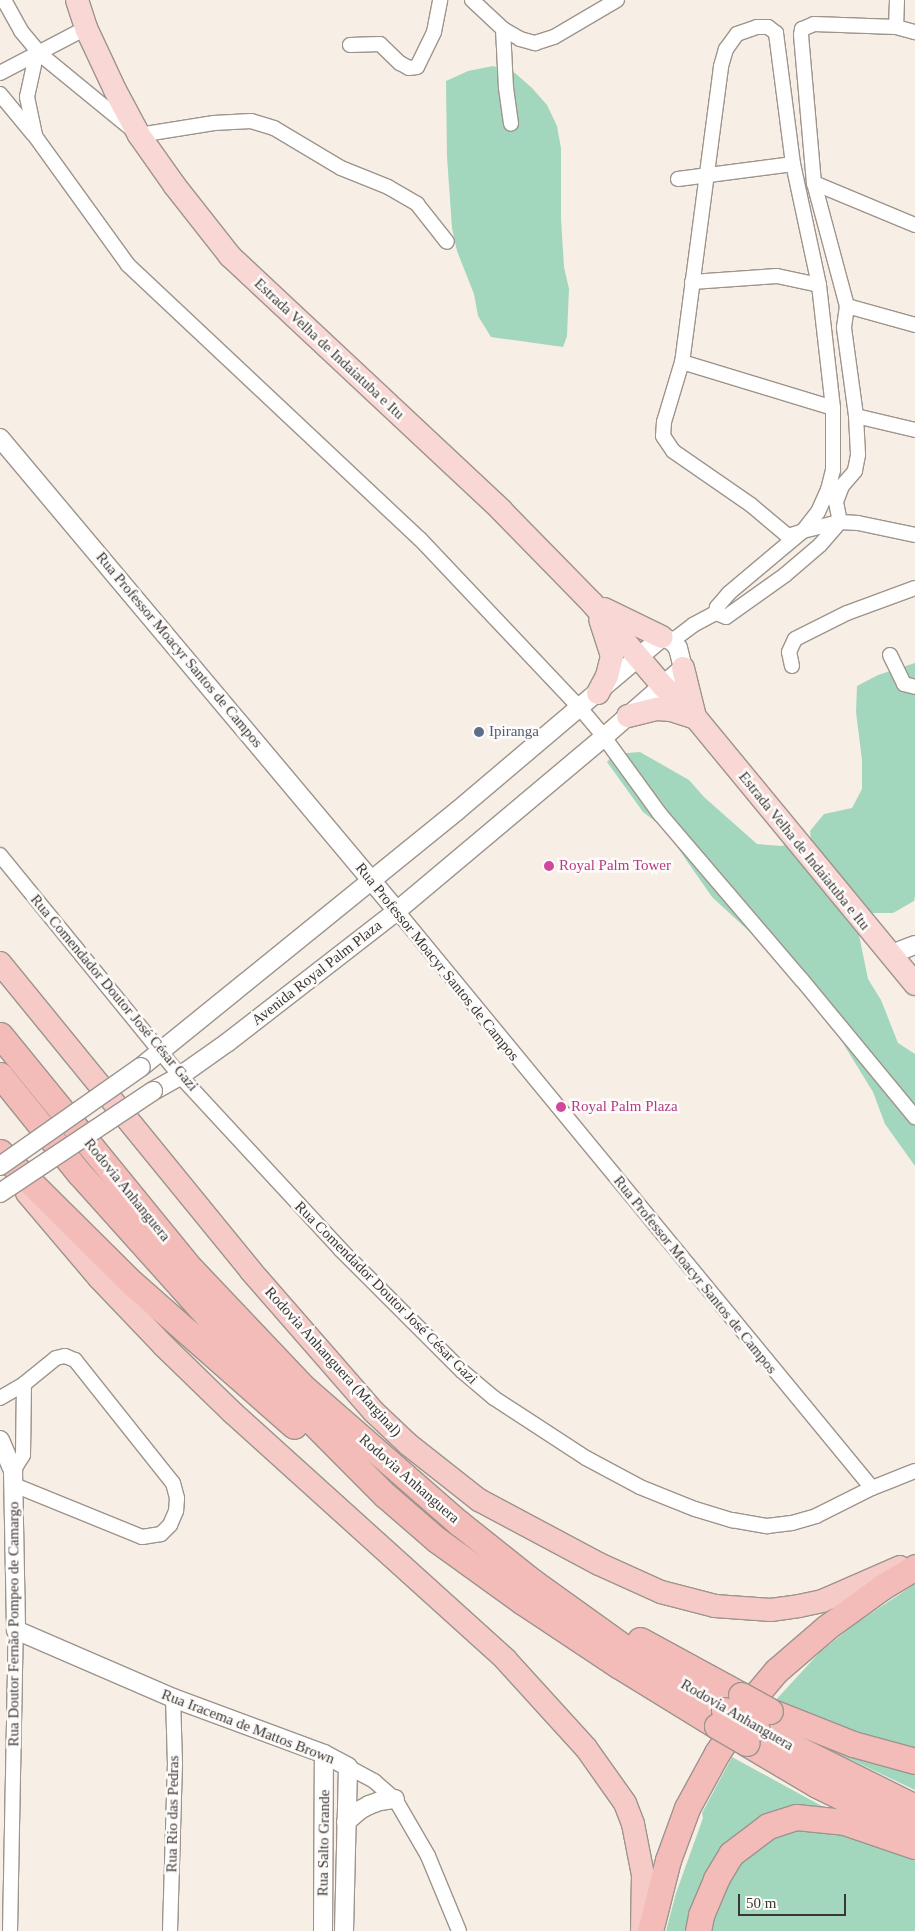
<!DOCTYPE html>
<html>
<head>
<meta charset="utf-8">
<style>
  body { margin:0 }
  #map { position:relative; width:915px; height:1931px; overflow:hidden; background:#f7eee6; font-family:"Times New Roman",serif }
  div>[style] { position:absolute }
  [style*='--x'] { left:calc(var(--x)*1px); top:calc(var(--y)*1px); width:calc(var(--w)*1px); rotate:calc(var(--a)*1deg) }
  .green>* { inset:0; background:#a2d7bd }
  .roads { filter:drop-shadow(1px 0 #9d948d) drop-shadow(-1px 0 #9d948d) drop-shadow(0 1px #9d948d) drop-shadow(0 -1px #9d948d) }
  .minor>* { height:14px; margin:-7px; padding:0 7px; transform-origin:7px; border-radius:7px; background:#fff }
  .tertiary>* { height:18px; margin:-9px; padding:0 9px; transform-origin:9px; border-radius:9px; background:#fff }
  .primary>* { height:22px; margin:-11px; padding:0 11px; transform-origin:11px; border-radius:11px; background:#f8d7d4 }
  .trunk>* { height:22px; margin:-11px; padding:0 11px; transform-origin:11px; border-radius:11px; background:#f6cac6 }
  .motorway>* { height:25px; margin:-12.5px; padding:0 12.5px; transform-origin:12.5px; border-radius:12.5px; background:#f4bcb8 }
  .bridges { filter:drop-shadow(1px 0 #9d948d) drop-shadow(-1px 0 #9d948d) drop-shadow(0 1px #9d948d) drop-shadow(0 -1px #9d948d) }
  .tertiary-bridge>* { height:18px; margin:-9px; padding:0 9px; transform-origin:9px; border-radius:9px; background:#fff }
  .motorway-bridge>* { height:25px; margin:-12.5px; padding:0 12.5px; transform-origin:12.5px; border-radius:12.5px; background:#f4bcb8 }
  .dots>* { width:14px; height:14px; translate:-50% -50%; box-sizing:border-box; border:2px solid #fefcfb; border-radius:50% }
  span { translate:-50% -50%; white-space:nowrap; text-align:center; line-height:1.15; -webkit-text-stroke:5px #fefcfb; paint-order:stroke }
  .street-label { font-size:15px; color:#3a3633 }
  .service-label { font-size:15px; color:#4e5e75 }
  .left { translate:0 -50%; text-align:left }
  .hotel-label { font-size:15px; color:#b23c85 }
  .scale { position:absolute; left:738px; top:1894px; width:108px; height:22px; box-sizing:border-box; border:2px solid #3a3633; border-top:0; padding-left:6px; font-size:15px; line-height:18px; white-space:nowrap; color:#3a3633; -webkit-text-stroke:4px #fefcfb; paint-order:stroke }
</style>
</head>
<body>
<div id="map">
  <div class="green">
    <i style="clip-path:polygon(493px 66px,515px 73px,532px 88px,547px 105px,557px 126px,561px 148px,561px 218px,564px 267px,569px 289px,567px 336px,563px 347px,491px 337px,478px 316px,474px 294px,457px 251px,452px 228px,447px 157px,446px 81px,468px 71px)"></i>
    <i style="clip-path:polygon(915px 663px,915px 896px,914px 901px,893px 913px,867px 913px,861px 910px,859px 935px,868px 979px,881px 1000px,898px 1043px,915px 1054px,915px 1166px,885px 1124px,873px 1092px,822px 1009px,790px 969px,712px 897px,664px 828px,643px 812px,607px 762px,614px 754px,640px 752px,689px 780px,704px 797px,757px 844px,781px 846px,811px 840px,810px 831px,824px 814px,852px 808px,862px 789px,862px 760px,856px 712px,857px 686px,878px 675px)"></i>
    <i style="clip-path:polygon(915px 1584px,915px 1751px,896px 1748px,773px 1703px,820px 1652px,855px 1624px)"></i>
    <i style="clip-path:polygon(816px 1743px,900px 1771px,915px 1773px,915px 1790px)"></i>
    <i style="clip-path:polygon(732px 1757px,831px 1811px,793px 1810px,693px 1902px,685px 1931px,666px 1931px,676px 1893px,703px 1818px,702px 1813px)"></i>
    <i style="clip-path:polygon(793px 1827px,826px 1827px,915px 1859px,915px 1931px,703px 1931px,744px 1851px)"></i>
  </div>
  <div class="roads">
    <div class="minor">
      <i style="--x:4;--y:0;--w:35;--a:61"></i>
      <i style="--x:21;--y:31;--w:30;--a:50"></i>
      <i style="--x:40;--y:54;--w:128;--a:39.3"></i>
      <i style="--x:139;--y:135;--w:76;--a:-9.1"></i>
      <i style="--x:214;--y:123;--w:37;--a:-3"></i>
      <i style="--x:251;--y:121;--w:24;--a:17"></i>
      <i style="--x:274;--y:128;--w:78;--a:30.8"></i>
      <i style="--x:341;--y:168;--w:51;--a:22"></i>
      <i style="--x:388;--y:187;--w:34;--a:30"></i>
      <i style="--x:417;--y:204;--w:48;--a:51.7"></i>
      <i style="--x:472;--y:0;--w:42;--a:43.1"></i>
      <i style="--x:503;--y:29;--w:20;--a:30"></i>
      <i style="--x:520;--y:39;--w:16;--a:15"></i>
      <i style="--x:535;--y:43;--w:20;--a:-18"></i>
      <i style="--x:554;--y:37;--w:73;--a:-30.4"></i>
      <i style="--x:897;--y:0;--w:27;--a:92"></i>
      <i style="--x:896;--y:27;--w:20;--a:15"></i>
      <i style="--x:896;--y:27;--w:82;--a:-177.9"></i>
      <i style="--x:814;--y:24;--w:13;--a:157"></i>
      <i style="--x:802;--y:29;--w:6;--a:99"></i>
      <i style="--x:801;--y:35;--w:149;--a:85"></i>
      <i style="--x:814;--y:183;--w:127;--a:75"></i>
      <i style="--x:847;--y:306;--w:22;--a:98"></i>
      <i style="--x:844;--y:328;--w:89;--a:82.2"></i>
      <i style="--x:856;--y:416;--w:39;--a:87"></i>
      <i style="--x:858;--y:455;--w:16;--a:101"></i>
      <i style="--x:855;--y:471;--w:20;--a:131"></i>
      <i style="--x:842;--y:486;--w:17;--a:111"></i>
      <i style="--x:836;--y:502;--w:20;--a:79"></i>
      <i style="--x:840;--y:522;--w:30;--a:131"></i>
      <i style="--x:820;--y:545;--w:46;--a:139.4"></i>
      <i style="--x:785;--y:575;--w:72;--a:144.6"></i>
      <i style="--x:726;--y:617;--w:11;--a:-158"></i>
      <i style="--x:716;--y:613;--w:6;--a:-81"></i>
      <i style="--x:717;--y:607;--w:18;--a:-49"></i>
      <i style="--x:729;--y:593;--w:97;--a:-40"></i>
      <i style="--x:803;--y:531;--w:24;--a:-52"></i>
      <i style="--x:818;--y:512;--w:24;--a:-66"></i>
      <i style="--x:828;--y:490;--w:21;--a:-76"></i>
      <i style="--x:833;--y:470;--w:62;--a:-90"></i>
      <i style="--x:833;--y:408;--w:124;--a:-96.5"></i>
      <i style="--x:819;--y:285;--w:124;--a:-102.1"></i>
      <i style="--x:793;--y:164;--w:132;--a:-97.4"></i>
      <i style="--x:776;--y:33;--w:10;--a:-143"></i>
      <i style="--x:768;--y:27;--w:11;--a:180"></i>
      <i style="--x:757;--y:27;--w:21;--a:161"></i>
      <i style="--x:737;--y:34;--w:19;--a:126"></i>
      <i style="--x:726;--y:49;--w:19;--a:106"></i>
      <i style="--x:721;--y:67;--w:298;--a:97.5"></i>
      <i style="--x:682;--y:362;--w:63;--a:106.7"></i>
      <i style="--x:664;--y:422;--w:14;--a:94"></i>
      <i style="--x:663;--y:436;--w:18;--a:56"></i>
      <i style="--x:673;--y:451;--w:95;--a:34.7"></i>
      <i style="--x:751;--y:505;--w:48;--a:40"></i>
      <i style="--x:788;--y:536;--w:16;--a:-18"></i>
      <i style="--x:803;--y:531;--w:38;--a:-14"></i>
      <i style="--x:840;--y:522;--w:18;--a:3"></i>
      <i style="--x:858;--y:523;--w:58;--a:11.9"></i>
      <i style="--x:503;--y:29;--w:59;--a:87.1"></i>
      <i style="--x:506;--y:88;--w:36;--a:82"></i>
      <i style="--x:350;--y:45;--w:30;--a:-2"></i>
      <i style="--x:380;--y:44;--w:28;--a:44"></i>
      <i style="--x:400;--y:63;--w:10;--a:29"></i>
      <i style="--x:409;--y:68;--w:8;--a:-7"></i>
      <i style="--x:417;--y:67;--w:39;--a:-64"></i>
      <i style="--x:434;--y:32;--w:33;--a:-79"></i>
      <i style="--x:36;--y:56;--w:42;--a:102.4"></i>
      <i style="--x:27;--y:97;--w:40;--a:78"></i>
      <i style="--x:35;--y:136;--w:159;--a:54.2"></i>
      <i style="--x:128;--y:265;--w:400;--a:43.2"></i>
      <i style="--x:420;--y:539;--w:233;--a:46.6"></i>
      <i style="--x:580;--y:708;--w:38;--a:50"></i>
      <i style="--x:604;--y:737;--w:95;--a:54"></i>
      <i style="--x:660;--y:814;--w:218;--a:49.5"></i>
      <i style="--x:802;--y:980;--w:178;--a:50.5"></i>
      <i style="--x:0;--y:73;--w:97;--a:-27.6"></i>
      <i style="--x:0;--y:94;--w:52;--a:50.5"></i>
      <i style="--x:678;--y:179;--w:116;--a:-7.4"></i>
      <i style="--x:814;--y:183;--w:109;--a:22.6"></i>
      <i style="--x:692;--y:282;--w:85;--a:-4"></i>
      <i style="--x:777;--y:276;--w:43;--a:12.1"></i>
      <i style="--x:847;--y:306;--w:71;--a:15.6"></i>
      <i style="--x:682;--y:362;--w:158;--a:16.9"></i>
      <i style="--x:856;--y:416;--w:61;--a:13.3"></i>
      <i style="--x:672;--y:641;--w:26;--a:-37"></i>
      <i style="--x:693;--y:625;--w:26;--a:-28"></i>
      <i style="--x:890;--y:655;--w:32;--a:64"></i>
      <i style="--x:904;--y:684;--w:11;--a:15"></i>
      <i style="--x:792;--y:666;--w:14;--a:-102"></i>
      <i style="--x:789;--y:652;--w:14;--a:-65"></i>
      <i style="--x:795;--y:639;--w:58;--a:-26.6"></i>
      <i style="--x:847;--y:613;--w:72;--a:-20.2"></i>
      <i style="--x:0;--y:855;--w:285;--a:50.8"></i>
      <i style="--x:180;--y:1076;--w:236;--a:47.2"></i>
      <i style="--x:340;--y:1249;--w:173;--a:45"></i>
      <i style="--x:462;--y:1371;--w:42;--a:40.2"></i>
      <i style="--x:494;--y:1398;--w:110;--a:33.1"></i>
      <i style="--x:586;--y:1458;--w:61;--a:28.2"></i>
      <i style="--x:640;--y:1487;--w:59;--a:21.8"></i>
      <i style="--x:695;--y:1509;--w:39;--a:17"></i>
      <i style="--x:732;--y:1520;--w:36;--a:10"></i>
      <i style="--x:767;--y:1526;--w:25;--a:-7"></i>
      <i style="--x:792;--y:1523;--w:25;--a:-16"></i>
      <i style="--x:816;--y:1516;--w:63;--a:-26.6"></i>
      <i style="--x:872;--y:1488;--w:46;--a:-21.6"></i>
      <i style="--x:397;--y:911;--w:747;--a:50.54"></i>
      <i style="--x:0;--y:1398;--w:28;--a:-30"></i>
      <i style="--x:24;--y:1384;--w:41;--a:-39.1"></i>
      <i style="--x:56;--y:1358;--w:9;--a:-13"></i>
      <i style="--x:65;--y:1356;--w:11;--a:22"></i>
      <i style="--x:75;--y:1360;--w:157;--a:51.5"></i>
      <i style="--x:173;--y:1483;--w:16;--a:75"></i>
      <i style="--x:177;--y:1498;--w:13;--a:94"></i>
      <i style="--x:176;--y:1511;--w:15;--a:113"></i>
      <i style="--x:170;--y:1525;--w:13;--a:135"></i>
      <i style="--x:161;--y:1534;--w:19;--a:171"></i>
      <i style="--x:142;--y:1537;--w:138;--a:-157.9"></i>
      <i style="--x:13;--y:1471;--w:19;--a:-58"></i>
      <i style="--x:23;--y:1455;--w:71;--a:-89.2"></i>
      <i style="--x:348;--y:1767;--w:30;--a:28"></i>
      <i style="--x:374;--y:1781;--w:28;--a:41"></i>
      <i style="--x:395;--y:1799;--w:66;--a:59.9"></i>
      <i style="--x:428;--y:1856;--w:81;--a:67.5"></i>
      <i style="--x:10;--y:1931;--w:301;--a:-88.9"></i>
      <i style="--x:170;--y:1931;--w:167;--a:-88.3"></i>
      <i style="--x:175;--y:1764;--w:66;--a:-91.7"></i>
    </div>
    <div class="tertiary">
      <i style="--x:0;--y:438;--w:618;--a:49.99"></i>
      <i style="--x:889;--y:955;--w:28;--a:-21"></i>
      <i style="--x:141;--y:1067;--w:407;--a:-39"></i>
      <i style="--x:457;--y:811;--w:269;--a:-40.3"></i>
      <i style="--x:662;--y:637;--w:11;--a:22"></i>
      <i style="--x:672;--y:641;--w:9;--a:49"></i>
      <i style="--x:678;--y:648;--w:21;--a:76"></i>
      <i style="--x:683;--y:668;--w:105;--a:138.9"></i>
      <i style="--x:604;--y:737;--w:270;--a:140"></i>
      <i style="--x:397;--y:911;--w:214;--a:142.2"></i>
      <i style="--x:228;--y:1042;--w:59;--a:144.7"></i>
      <i style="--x:180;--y:1076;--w:31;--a:151"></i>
      <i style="--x:0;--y:1440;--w:34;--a:67"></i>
      <i style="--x:13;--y:1471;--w:159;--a:88.9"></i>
      <i style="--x:16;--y:1630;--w:171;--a:23.4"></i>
      <i style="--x:173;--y:1698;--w:161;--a:20.3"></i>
      <i style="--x:324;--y:1754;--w:27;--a:28"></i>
      <i style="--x:348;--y:1767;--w:164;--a:91.4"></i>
      <i style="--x:346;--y:1822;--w:18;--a:-41"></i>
      <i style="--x:360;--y:1810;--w:10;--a:-29"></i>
      <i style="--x:369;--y:1805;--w:12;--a:-20"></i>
      <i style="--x:380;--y:1801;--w:15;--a:-8"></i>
      <i style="--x:323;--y:1931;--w:177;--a:-89.7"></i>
    </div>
    <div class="primary">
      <i style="--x:77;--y:0;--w:29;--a:72"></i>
      <i style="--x:86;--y:28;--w:68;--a:64.9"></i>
      <i style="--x:115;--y:90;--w:51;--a:61.9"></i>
      <i style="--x:139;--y:135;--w:62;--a:54.8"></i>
      <i style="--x:175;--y:186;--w:89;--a:51.8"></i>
      <i style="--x:230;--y:256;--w:371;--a:43.1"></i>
      <i style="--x:501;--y:510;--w:130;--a:45.6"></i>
      <i style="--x:592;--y:603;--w:109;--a:49.5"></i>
      <i style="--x:663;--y:686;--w:45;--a:44.1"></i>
      <i style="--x:695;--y:717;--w:346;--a:50.5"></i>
      <i style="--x:604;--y:609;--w:64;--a:25.8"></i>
      <i style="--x:683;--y:668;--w:50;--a:76.2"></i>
      <i style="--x:598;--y:693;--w:19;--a:-62"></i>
      <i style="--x:607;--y:676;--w:21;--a:-76"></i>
      <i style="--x:612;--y:656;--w:38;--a:-108"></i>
      <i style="--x:628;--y:716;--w:30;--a:-14"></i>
      <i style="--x:657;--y:709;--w:14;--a:4"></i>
      <i style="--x:671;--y:710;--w:23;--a:18"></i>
    </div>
    <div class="trunk">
      <i style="--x:0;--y:963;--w:397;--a:50.8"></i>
      <i style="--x:251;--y:1271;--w:187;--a:48.9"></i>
      <i style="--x:374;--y:1412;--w:48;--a:43.3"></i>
      <i style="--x:409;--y:1445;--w:89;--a:38.2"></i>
      <i style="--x:479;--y:1500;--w:136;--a:28.1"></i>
      <i style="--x:599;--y:1564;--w:68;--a:24.3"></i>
      <i style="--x:661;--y:1592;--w:56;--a:14.5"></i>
      <i style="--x:715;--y:1606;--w:56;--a:4.1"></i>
      <i style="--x:771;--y:1610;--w:28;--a:-8"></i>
      <i style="--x:799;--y:1606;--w:24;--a:-12"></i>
      <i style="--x:822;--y:1601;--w:85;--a:-23.6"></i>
      <i style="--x:27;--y:1193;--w:111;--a:49.7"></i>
      <i style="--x:99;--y:1278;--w:94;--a:46.3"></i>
      <i style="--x:164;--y:1346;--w:96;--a:44.2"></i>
      <i style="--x:233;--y:1413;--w:367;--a:42.1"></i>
      <i style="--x:505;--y:1659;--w:120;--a:47.7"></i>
      <i style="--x:586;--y:1748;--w:67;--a:54.7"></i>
      <i style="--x:625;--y:1803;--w:22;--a:69"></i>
      <i style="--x:633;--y:1824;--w:52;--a:78.9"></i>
      <i style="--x:643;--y:1875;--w:56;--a:91"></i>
    </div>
    <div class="motorway">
      <i style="--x:0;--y:1035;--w:303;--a:50.8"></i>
      <i style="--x:192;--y:1270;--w:163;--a:46.5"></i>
      <i style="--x:304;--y:1388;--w:206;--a:41.1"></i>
      <i style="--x:459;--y:1523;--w:95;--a:38.6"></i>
      <i style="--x:533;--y:1582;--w:125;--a:35.6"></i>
      <i style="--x:635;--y:1655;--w:105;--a:31.7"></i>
      <i style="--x:0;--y:1075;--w:127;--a:51.1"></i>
      <i style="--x:80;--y:1174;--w:193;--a:48.1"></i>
      <i style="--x:209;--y:1318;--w:250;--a:45.2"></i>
      <i style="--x:385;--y:1495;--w:69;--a:40.9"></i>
      <i style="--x:437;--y:1540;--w:106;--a:35.8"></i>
      <i style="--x:523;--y:1602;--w:114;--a:33.6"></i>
      <i style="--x:618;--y:1665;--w:116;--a:31.6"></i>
      <i style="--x:0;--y:1152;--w:186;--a:44.8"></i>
      <i style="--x:132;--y:1283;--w:216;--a:41.4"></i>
      <i style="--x:640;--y:1640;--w:115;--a:28.6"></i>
      <i style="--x:770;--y:1711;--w:89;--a:21.7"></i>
      <i style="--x:853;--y:1744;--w:64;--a:15.3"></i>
      <i style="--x:756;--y:1728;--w:178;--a:26.4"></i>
      <i style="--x:746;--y:1743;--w:82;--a:30.6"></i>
      <i style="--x:817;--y:1785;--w:100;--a:26.1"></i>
      <i style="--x:650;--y:1931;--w:73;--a:-75.8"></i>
      <i style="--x:668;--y:1860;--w:55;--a:-69.9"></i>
      <i style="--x:687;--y:1808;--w:63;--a:-61.4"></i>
      <i style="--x:717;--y:1753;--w:69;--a:-56.3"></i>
      <i style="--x:755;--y:1696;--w:33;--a:-50"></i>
      <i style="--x:776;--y:1671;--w:67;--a:-40.8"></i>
      <i style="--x:827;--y:1627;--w:68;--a:-36"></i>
      <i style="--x:882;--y:1587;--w:39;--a:-31"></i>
      <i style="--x:698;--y:1931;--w:16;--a:-79"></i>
      <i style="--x:701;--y:1915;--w:39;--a:-67"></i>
      <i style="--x:716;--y:1879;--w:29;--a:-59"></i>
      <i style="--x:731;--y:1854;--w:46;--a:-37.1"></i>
      <i style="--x:768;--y:1826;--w:29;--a:-18"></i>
      <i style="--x:796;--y:1817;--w:48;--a:5.9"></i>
      <i style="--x:844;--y:1822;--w:75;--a:18.7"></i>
    </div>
  </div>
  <div class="bridges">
    <div class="tertiary-bridge">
      <i style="--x:0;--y:1166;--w:172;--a:-35.1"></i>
      <i style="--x:0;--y:1193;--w:184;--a:-33.7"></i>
    </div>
    <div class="motorway-bridge">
      <i style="--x:741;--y:1695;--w:33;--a:29"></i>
      <i style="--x:724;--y:1710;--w:37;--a:29"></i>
      <i style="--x:717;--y:1726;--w:34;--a:30"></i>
    </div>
  </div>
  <div class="dots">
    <i style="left:479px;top:732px;background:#5c6f8a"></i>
    <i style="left:549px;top:866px;background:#d1479c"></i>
    <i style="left:561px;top:1107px;background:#d1479c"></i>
  </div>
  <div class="street-label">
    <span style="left:329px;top:349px;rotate:43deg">Estrada Velha de Indaiatuba e Itu</span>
    <span style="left:179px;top:650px;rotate:50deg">Rua Professor Moacyr Santos de Campos</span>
    <span style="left:804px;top:851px;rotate:51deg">Estrada Velha de Indaiatuba e Itu</span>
    <span style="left:437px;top:962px;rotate:51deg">Rua Professor Moacyr Santos de Campos</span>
    <span style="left:317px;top:973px;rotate:-38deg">Avenida Royal Palm Plaza</span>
    <span style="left:114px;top:993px;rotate:50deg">Rua Comendador Doutor José César Gazi</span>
    <span style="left:127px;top:1190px;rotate:51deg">Rodovia Anhanguera</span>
    <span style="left:695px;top:1275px;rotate:51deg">Rua Professor Moacyr Santos de Campos</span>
    <span style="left:386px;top:1293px;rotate:45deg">Rua Comendador Doutor José César Gazi</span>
    <span style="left:333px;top:1362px;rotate:48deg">Rodovia Anhanguera (Marginal)</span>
    <span style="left:409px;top:1479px;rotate:41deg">Rodovia Anhanguera</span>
    <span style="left:14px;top:1624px;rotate:-90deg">Rua Doutor Fernão Pompeo de Camargo</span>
    <span style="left:737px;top:1715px;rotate:30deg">Rodovia Anhanguera</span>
    <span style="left:248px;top:1727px;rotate:21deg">Rua Iracema de Mattos Brown</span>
    <span style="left:173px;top:1814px;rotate:-89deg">Rua Rio das Pedras</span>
    <span style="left:324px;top:1843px;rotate:-89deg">Rua Salto Grande</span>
  </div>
  <div class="service-label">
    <span class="left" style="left:489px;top:732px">Ipiranga</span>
  </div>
  <div class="hotel-label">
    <span class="left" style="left:559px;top:866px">Royal Palm Tower</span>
    <span class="left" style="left:571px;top:1107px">Royal Palm Plaza</span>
  </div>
  <div class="scale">50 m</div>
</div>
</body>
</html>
